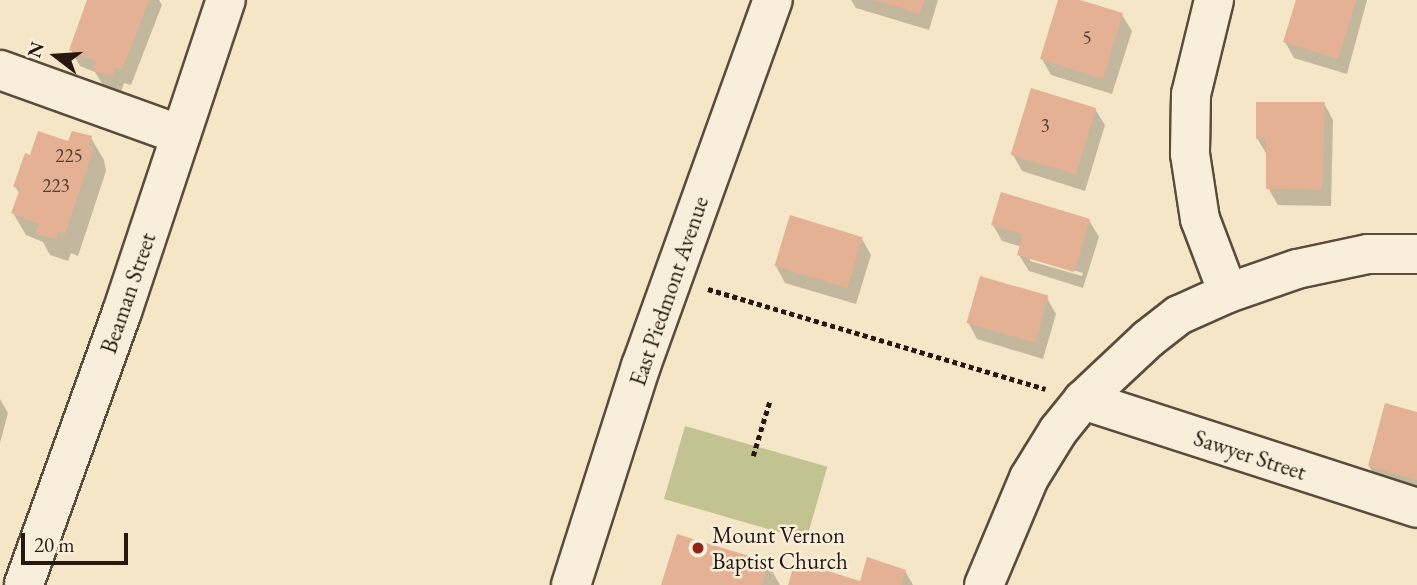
<!DOCTYPE html>
<html>
<head>
<meta charset="utf-8">
<style>
  body { margin:0 }
  #map { position:relative; width:1417px; height:585px; overflow:hidden; background:#f4e6c6; font-family:"EB Garamond",serif }
  div>[style] { position:absolute }
  [style*='--x'] { left:calc(var(--x)*1px); top:calc(var(--y)*1px); width:calc(var(--w)*1px); rotate:calc(var(--a)*1deg) }
  .green>* { inset:0; background:#c2c390; transform-origin:0 0 }
  .shadow>* { inset:0; background:#0003 }
  .building>* { inset:0; background:#e5b194; transform-origin:0 0 }
  .path>* { height:4.5px; margin-top:-2.25px; transform-origin:0; background:repeating-linear-gradient(90deg,#28180f 0 5px,transparent 0 8.5px) }
  .roads { filter:drop-shadow(2px 0 #5b4c3d) drop-shadow(-2px 0 #5b4c3d) drop-shadow(0 2px #5b4c3d) drop-shadow(0 -2px #5b4c3d) }
  .minor>* { height:38px; margin:-19px; padding:0 19px; transform-origin:19px; border-radius:19px; background:#f8efda }
  .dots>* { width:19px; height:19px; translate:-50% -50%; box-sizing:border-box; border:4px solid #f8efda; border-radius:50% }
  span { translate:-50% -50%; white-space:nowrap; text-align:center; line-height:1.15; -webkit-text-stroke:5px #f8efda; paint-order:stroke }
  .number-label { font-size:19px; color:#573e30 }
  .number-label span { -webkit-text-stroke-width:0 }
  .street-label { font-size:23px; color:#28180f }
  .poi-label { font-size:23px; color:#28180f }
  .left { translate:0 -50%; text-align:left }
  .north { position:absolute; left:21px; top:21px; width:70px; height:70px; -webkit-text-stroke:5px #f8efda; paint-order:stroke; rotate:287deg; font-size:19px; font-weight:700; line-height:28px; text-align:center; color:#28180f }
  .north::after { content:''; display:block; margin:auto; width:24px; height:32px; background:#28180f; clip-path:polygon(50% 0,100% 100%,50% 72%,0 100%) }
  .scale { position:absolute; left:21px; top:533px; width:107px; height:32px; box-sizing:border-box; border:4px solid #28180f; border-top:0; padding-left:9px; font-size:21px; line-height:24px; white-space:nowrap; color:#28180f; -webkit-text-stroke:5px #f8efda; paint-order:stroke }
</style>
</head>
<body>
<div id="map">
  <div class="green">
    <i style="left:685px;top:426px;width:148px;height:76px;rotate:16deg"></i>
  </div>
  <div class="shadow">
    <i style="clip-path:polygon(88px 0,159px 0,162px 5px,131px 85px,124px 83px,121px 92px,104px 87px,95px 72px,80px 66px,71px 50px)"></i>
    <i style="clip-path:polygon(851px 0,938px 0,929px 30px,856px 8px)"></i>
    <i style="clip-path:polygon(1060px 0,1074px 0,1122px 15px,1132px 31px,1112px 94px,1051px 75px,1042px 59px)"></i>
    <i style="clip-path:polygon(1297px 0,1367px 0,1347px 74px,1294px 58px,1285px 42px)"></i>
    <i style="clip-path:polygon(1324px 103px,1333px 120px,1331px 206px,1278px 205px,1268px 188px,1267px 155px,1257px 138px)"></i>
    <i style="clip-path:polygon(1095px 109px,1105px 125px,1085px 191px,1022px 171px,1013px 155px)"></i>
    <i style="clip-path:polygon(91px 138px,104px 160px,106px 171px,78px 256px,71px 253px,68px 261px,50px 255px,43px 242px,26px 235px,13px 213px,20px 194px,15px 187px,31px 157px)"></i>
    <i style="clip-path:polygon(evenodd,1089px 220px,1099px 237px,1083px 288px,1029px 271px,1019px 255px,1022px 247px,1002px 241px,993px 225px,1089px 220px,1030px 257px,1083px 273px,1082px 276px,1030px 261px,1030px 257px)"></i>
    <i style="clip-path:polygon(862px 239px,871px 255px,856px 304px,785px 283px,776px 266px)"></i>
    <i style="clip-path:polygon(1047px 298px,1056px 314px,1043px 359px,977px 339px,968px 322px)"></i>
    <i style="clip-path:polygon(0 399px,8px 413px,0 443px)"></i>
    <i style="clip-path:polygon(1417px 414px,1417px 498px,1382px 489px,1369px 466px)"></i>
    <i style="clip-path:polygon(768px 564px,780px 585px,663px 585px)"></i>
    <i style="clip-path:polygon(905px 571px,913px 585px,790px 585px,861px 583px)"></i>
  </div>
  <div class="building">
    <i style="clip-path:polygon(87px 0,149px 0,122px 70px,115px 67px,112px 76px,93px 71px,96px 61px,69px 50px)"></i>
    <i style="clip-path:polygon(875px 0,924px 0,920px 14px)"></i>
    <i style="clip-path:polygon(1058px 0,1080px 0,1123px 13px,1103px 79px,1040px 59px)"></i>
    <i style="clip-path:polygon(1296px 0,1356px 0,1338px 59px,1283px 42px)"></i>
    <i style="left:1031px;top:88px;width:68px;height:70px;rotate:17deg"></i>
    <i style="clip-path:polygon(1256px 102px,1325px 102px,1322px 190px,1266px 189px,1266px 138px,1256px 139px)"></i>
    <i style="clip-path:polygon(38px 131px,68px 141px,72px 131px,92px 136px,89px 145px,94px 148px,65px 234px,58px 231px,56px 239px,35px 233px,39px 224px,11px 213px,20px 189px,13px 187px,25px 153px,30px 155px)"></i>
    <i style="clip-path:polygon(1001px 192px,1090px 219px,1074px 272px,1017px 255px,1023px 235px,991px 225px)"></i>
    <i style="left:790px;top:215px;width:76px;height:53px;rotate:17deg"></i>
    <i style="left:980px;top:276px;width:71px;height:49px;rotate:16deg"></i>
    <i style="clip-path:polygon(1385px 403px,1417px 412px,1417px 480px,1368px 466px)"></i>
    <i style="clip-path:polygon(677px 534px,769px 562px,762px 585px,661px 585px)"></i>
    <i style="clip-path:polygon(867px 557px,906px 570px,902px 585px,788px 585px,795px 561px,860px 581px)"></i>
  </div>
  <div class="path">
    <i style="--x:708;--y:289;--w:352;--a:16.5"></i>
    <i style="--x:753;--y:456;--w:59;--a:-73.1"></i>
  </div>
  <div class="roads">
    <div class="minor">
      <i style="--x:1214;--y:0;--w:97;--a:103.7"></i>
      <i style="--x:1191;--y:94;--w:60;--a:91"></i>
      <i style="--x:1190;--y:154;--w:66;--a:81.3"></i>
      <i style="--x:1200;--y:219;--w:79;--a:69.3"></i>
      <i style="--x:0;--y:70;--w:192;--a:19.8"></i>
      <i style="--x:1083;--y:400;--w:351;--a:17.9"></i>
      <i style="--x:24;--y:584;--w:289;--a:-70.2"></i>
      <i style="--x:122;--y:312;--w:329;--a:-71.6"></i>
      <i style="--x:571;--y:585;--w:230;--a:-72.3"></i>
      <i style="--x:641;--y:366;--w:389;--a:-70.2"></i>
      <i style="--x:984;--y:585;--w:116;--a:-67.2"></i>
      <i style="--x:1029;--y:478;--w:55;--a:-58.3"></i>
      <i style="--x:1058;--y:431;--w:40;--a:-51"></i>
      <i style="--x:1083;--y:400;--w:89;--a:-43.2"></i>
      <i style="--x:1148;--y:339;--w:39;--a:-38"></i>
      <i style="--x:1179;--y:315;--w:54;--a:-24.2"></i>
      <i style="--x:1228;--y:293;--w:73;--a:-19.2"></i>
      <i style="--x:1297;--y:269;--w:73;--a:-11.9"></i>
      <i style="--x:1368;--y:254;--w:49;--a:0"></i>
    </div>
  </div>
  <div class="dots">
    <i style="left:698px;top:548px;background:#8f2418"></i>
  </div>
  <div class="number-label">
    <span style="left:1087px;top:38px">5</span>
    <span style="left:1045px;top:126px">3</span>
    <span style="left:69px;top:156px">225</span>
    <span style="left:56px;top:186px">223</span>
  </div>
  <div class="street-label">
    <span style="left:669px;top:291px;rotate:-71deg">East Piedmont Avenue</span>
    <span style="left:128px;top:293px;rotate:-71deg">Beaman Street</span>
    <span style="left:1250px;top:455px;rotate:18deg">Sawyer Street</span>
  </div>
  <div class="poi-label">
    <span class="left" style="left:712px;top:548px">Mount Vernon<br>Baptist Church</span>
  </div>
  <div class="north">N</div>
  <div class="scale">20 m</div>
</div>
</body>
</html>
